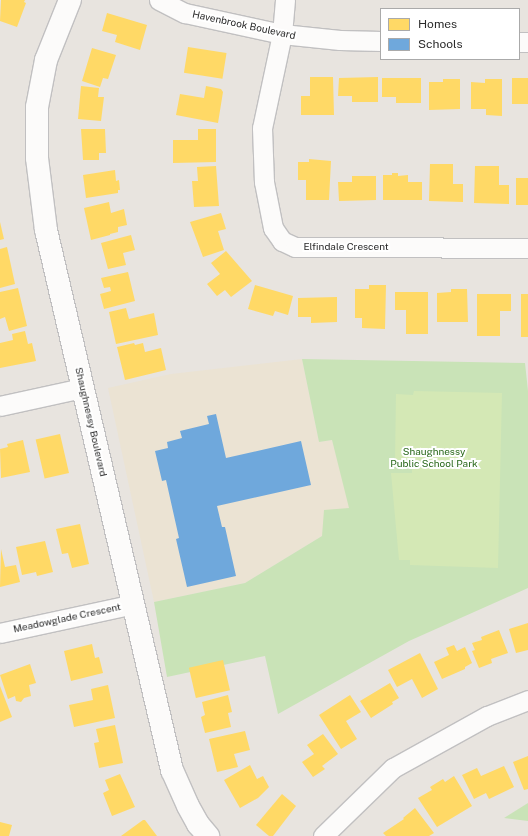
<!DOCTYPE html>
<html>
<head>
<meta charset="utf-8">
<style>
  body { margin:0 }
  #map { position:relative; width:528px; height:836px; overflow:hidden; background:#e8e4df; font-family:"Public Sans",sans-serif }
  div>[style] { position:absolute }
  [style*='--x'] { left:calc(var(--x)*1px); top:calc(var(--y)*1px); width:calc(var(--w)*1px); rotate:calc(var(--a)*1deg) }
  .education>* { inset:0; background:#ebe3d3 }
  .green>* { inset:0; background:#c9e3b7 }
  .pitch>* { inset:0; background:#d4e8b5 }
  .homes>* { inset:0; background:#ffd966; transform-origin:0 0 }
  .schools>* { inset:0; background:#6fa8dc }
  .roads { filter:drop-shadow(1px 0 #c1c0c1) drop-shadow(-1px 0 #c1c0c1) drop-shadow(0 1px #c1c0c1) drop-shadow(0 -1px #c1c0c1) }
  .street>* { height:19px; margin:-9.5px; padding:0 9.5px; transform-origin:9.5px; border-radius:9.5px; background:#fcfbfa }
  .secondary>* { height:22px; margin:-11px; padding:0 11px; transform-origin:11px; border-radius:11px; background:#fcfbfa }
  span { translate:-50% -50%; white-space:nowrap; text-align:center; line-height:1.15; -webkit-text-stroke:4px #fff; paint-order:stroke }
  .street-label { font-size:10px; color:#2a2a2a }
  .park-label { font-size:10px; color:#286719 }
  .legend { position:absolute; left:380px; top:8px; width:140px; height:52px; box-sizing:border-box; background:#fff; border:1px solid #aaa; margin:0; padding:5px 7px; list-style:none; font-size:12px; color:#2a2a2a }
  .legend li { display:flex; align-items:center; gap:8px; height:20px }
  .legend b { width:20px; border:1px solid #aaa }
</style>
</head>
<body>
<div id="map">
  <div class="education">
    <i style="clip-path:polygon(302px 359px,319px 442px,332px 440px,350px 508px,322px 536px,245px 583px,154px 602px,108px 388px,171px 374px)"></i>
  </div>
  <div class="green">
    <i style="clip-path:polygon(302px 359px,525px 363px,528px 391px,528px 588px,409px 641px,278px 714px,265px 656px,167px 677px,154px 602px,245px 583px,322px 536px,324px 510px,349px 508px,332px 440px,319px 442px)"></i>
    <i style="clip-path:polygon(528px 803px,528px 821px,504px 818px)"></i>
  </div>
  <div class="pitch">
    <i style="clip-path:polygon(414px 391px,502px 393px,498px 568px,410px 565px,410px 560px,399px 560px,391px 473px,412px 473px,412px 461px,395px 460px,396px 394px,413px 395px)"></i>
  </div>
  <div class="homes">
    <i style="clip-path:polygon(1px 0,25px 0,24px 2px,26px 3px,17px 27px,0 21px)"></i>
    <i style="clip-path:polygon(107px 13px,147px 25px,140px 50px,115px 42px,117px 35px,102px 31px)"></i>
    <i style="left:188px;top:47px;width:39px;height:26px;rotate:9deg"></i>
    <i style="clip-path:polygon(92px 48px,116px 55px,108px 79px,103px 78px,100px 87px,82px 81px)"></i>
    <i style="clip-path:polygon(310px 77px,333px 77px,334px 115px,301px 115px,301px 96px,310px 96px)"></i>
    <i style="clip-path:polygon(378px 77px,378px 102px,352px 102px,352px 96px,338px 96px,339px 78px)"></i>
    <i style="clip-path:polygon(382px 78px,421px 78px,421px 103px,396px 103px,396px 97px,382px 97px)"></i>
    <i style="left:512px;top:78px;width:16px;height:26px"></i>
    <i style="clip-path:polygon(443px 79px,460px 79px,460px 109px,429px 110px,429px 82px,443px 82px)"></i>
    <i style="clip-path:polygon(485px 79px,502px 79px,502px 116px,486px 115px,486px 109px,471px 109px,471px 82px,485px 83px)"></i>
    <i style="clip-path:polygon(81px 86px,99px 88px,98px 97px,104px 97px,101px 121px,78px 119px)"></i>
    <i style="clip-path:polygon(206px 86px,221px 89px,223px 92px,218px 123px,176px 115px,180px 94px,204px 98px)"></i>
    <i style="clip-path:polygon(81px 129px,105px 129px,106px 153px,99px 153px,99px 160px,83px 160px)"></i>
    <i style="clip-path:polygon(198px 129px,216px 129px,216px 162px,173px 163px,173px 140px,198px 140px)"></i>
    <i style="clip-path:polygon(309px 159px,331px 161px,329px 200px,306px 200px,306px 180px,298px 180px,298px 162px,309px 162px)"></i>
    <i style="clip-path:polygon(430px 164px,453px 164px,453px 184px,463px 184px,463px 202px,429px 201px)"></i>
    <i style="clip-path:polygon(216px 166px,219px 206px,194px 207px,192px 181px,198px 181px,197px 167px)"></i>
    <i style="clip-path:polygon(475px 166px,499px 166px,499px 185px,509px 185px,509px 204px,474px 203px)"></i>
    <i style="clip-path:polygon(115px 170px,116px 181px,119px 180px,120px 190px,118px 190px,118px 193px,86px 198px,83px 175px)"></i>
    <i style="clip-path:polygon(392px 173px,398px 173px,398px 176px,408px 175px,408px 182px,422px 182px,422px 200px,383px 200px,383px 175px,392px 175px)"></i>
    <i style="clip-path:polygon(352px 176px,376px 176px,376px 200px,339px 201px,338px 182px,352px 182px)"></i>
    <i style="left:516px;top:178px;width:12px;height:27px"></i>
    <i style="clip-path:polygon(109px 202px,111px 213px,124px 209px,127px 225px,118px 227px,118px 232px,110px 234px,110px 235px,91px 240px,84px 208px)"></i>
    <i style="clip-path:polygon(221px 213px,226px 229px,218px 231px,224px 250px,203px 257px,190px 222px)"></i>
    <i style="clip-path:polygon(0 222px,4px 239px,0 240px)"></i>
    <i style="clip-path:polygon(131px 235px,135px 250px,123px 253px,126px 265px,108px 269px,101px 243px)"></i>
    <i style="clip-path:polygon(7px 247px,15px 284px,0 288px,0 249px)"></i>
    <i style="clip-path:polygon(226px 251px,252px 281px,231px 297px,225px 290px,217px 296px,207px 284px,220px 274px,211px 263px)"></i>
    <i style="clip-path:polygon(128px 272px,135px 301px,104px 309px,100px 294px,111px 291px,110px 287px,104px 288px,101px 278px)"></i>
    <i style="clip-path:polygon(255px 285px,293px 296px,288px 315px,275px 311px,273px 316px,248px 309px)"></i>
    <i style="clip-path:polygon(369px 285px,386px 285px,385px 329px,362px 328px,362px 318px,355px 318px,355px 289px,369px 289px)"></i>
    <i style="clip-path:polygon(18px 288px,27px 326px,9px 331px,5px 317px,0 319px,0 292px)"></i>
    <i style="clip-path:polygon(451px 289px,467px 289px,468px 322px,437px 322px,437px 293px,451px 292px)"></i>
    <i style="clip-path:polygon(395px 292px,428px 292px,428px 334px,406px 334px,406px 310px,395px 310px)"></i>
    <i style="clip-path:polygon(477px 294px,511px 294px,511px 311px,500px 311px,500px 336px,477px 336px)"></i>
    <i style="left:521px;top:294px;width:7px;height:43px"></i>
    <i style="clip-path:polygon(337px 297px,337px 322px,311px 323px,311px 317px,298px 317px,298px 298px)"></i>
    <i style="clip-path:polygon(126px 308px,129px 319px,154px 313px,158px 335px,116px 344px,109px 312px)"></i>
    <i style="clip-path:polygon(25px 331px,28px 344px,32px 343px,36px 361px,0 368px,0 343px,13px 340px,12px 334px)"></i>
    <i style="clip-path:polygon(134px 343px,135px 345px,143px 343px,145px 352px,161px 348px,166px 370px,125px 380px,117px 347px)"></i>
    <i style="left:60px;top:434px;width:40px;height:25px;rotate:77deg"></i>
    <i style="clip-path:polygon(23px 440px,30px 472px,1px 478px,0 449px,8px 447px,7px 444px)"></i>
    <i style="clip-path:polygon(80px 524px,89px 564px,72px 568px,68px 553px,62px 554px,56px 529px)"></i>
    <i style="clip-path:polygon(45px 541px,53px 572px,37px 576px,36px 572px,22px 575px,16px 547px)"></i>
    <i style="clip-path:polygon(1px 549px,5px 567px,16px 565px,20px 582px,0 587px)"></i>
    <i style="clip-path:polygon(528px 623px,528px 650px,516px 653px,509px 629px)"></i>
    <i style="clip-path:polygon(499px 630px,508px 653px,491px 659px,492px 663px,479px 668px,472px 651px,475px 650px,472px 643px,482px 640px,481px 637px)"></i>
    <i style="clip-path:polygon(92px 644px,95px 658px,99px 657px,103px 673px,71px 681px,64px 651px)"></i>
    <i style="clip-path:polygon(454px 645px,457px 651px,465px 647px,472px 663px,465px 667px,465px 669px,442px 679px,434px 662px,449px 655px,446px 648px)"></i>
    <i style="clip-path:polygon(420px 653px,438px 689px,422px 698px,412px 679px,397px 687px,388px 670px)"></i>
    <i style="left:223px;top:660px;width:31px;height:35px;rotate:77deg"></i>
    <i style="clip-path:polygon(30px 664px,36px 683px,29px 685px,31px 696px,24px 698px,21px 702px,16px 701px,15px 696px,8px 699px,0 675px)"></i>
    <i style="clip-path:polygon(390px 683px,399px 698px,392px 702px,393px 704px,371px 718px,360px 701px)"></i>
    <i style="clip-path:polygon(108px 685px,115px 718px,74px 727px,69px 705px,93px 700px,91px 689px)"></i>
    <i style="clip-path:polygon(0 686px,12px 717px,0 722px)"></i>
    <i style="clip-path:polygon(228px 695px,232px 712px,228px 713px,231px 727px,205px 733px,201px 717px,205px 715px,202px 702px)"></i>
    <i style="clip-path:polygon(350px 695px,361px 712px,346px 721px,357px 739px,341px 749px,319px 715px)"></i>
    <i style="clip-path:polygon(115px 725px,123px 763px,99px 768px,94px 743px,99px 742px,96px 729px)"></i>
    <i style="clip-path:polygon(245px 731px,250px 750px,234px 754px,238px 767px,217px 772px,209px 739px)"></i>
    <i style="clip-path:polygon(323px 734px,338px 754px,322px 766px,325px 769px,313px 777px,302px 762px,314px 754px,307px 745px)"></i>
    <i style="clip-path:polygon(528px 756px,528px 789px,524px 790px,513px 762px)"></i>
    <i style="clip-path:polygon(250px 765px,257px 779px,263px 776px,269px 787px,258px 798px,240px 808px,224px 780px)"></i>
    <i style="clip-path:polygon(504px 766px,514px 787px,489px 799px,486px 793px,474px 799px,462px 775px,477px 768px,481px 776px)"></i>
    <i style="clip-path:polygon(120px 774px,135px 807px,112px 816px,103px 793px,109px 790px,105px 780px)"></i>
    <i style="clip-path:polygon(454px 776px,472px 806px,437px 827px,418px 798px,432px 790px,430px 787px,443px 779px,445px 782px)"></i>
    <i style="clip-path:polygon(282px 794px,296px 806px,273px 836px,269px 836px,256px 825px)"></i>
    <i style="clip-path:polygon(415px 808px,434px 833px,429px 836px,386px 836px,383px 833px,404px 819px,403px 818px)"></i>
    <i style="clip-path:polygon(143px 820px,145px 820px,157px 836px,121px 836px)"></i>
    <i style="clip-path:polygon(0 822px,12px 825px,9px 836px,0 836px)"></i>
  </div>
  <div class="schools">
    <i style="clip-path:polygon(216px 414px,226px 458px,301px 441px,311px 485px,217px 506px,222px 527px,225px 527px,236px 576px,187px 587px,176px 539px,179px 538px,166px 480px,162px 481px,155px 451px,168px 448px,167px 442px,182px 438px,180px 431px,209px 424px,207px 416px)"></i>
  </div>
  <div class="roads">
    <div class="street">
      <i style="--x:159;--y:0;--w:29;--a:27"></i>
      <i style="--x:185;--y:13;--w:99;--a:12.2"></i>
      <i style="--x:282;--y:34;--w:58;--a:5.9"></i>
      <i style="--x:340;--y:40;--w:41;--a:1.4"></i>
      <i style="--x:285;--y:0;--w:34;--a:95"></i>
      <i style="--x:282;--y:34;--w:96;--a:102"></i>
      <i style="--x:262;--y:128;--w:54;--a:87.9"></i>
      <i style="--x:264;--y:182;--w:47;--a:78.9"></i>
      <i style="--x:273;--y:228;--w:16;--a:55"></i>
      <i style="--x:282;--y:241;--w:14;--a:25"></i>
      <i style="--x:295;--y:247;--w:233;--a:0.2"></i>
      <i style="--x:519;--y:42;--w:9;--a:0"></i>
      <i style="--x:0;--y:406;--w:84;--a:-12.4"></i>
      <i style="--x:0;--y:633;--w:137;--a:-12.2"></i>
      <i style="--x:323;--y:836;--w:98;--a:-44.2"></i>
      <i style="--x:393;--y:768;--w:107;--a:-29"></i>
      <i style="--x:487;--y:716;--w:44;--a:-21.3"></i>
    </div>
    <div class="secondary">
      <i style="--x:70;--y:0;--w:65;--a:111.8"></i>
      <i style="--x:46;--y:60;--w:48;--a:100.8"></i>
      <i style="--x:37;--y:107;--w:51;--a:90"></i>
      <i style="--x:37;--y:158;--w:73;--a:82.9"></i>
      <i style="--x:46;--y:230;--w:555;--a:76.87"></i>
      <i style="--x:172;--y:770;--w:39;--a:66"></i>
      <i style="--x:188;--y:806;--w:21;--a:61"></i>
      <i style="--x:198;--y:824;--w:16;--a:50"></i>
    </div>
  </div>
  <div class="street-label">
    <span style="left:244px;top:25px;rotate:12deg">Havenbrook Boulevard</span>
    <span style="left:346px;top:247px">Elfindale Crescent</span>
    <span style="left:91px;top:422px;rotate:77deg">Shaughnessy Boulevard</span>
    <span style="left:67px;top:618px;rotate:-12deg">Meadowglade Crescent</span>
  </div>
  <div class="park-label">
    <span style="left:434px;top:457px">Shaughnessy<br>Public School Park</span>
  </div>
  <ul class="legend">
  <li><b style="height:11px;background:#ffd966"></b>Homes</li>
  <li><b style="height:11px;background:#6fa8dc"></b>Schools</li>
  </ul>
</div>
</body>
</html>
